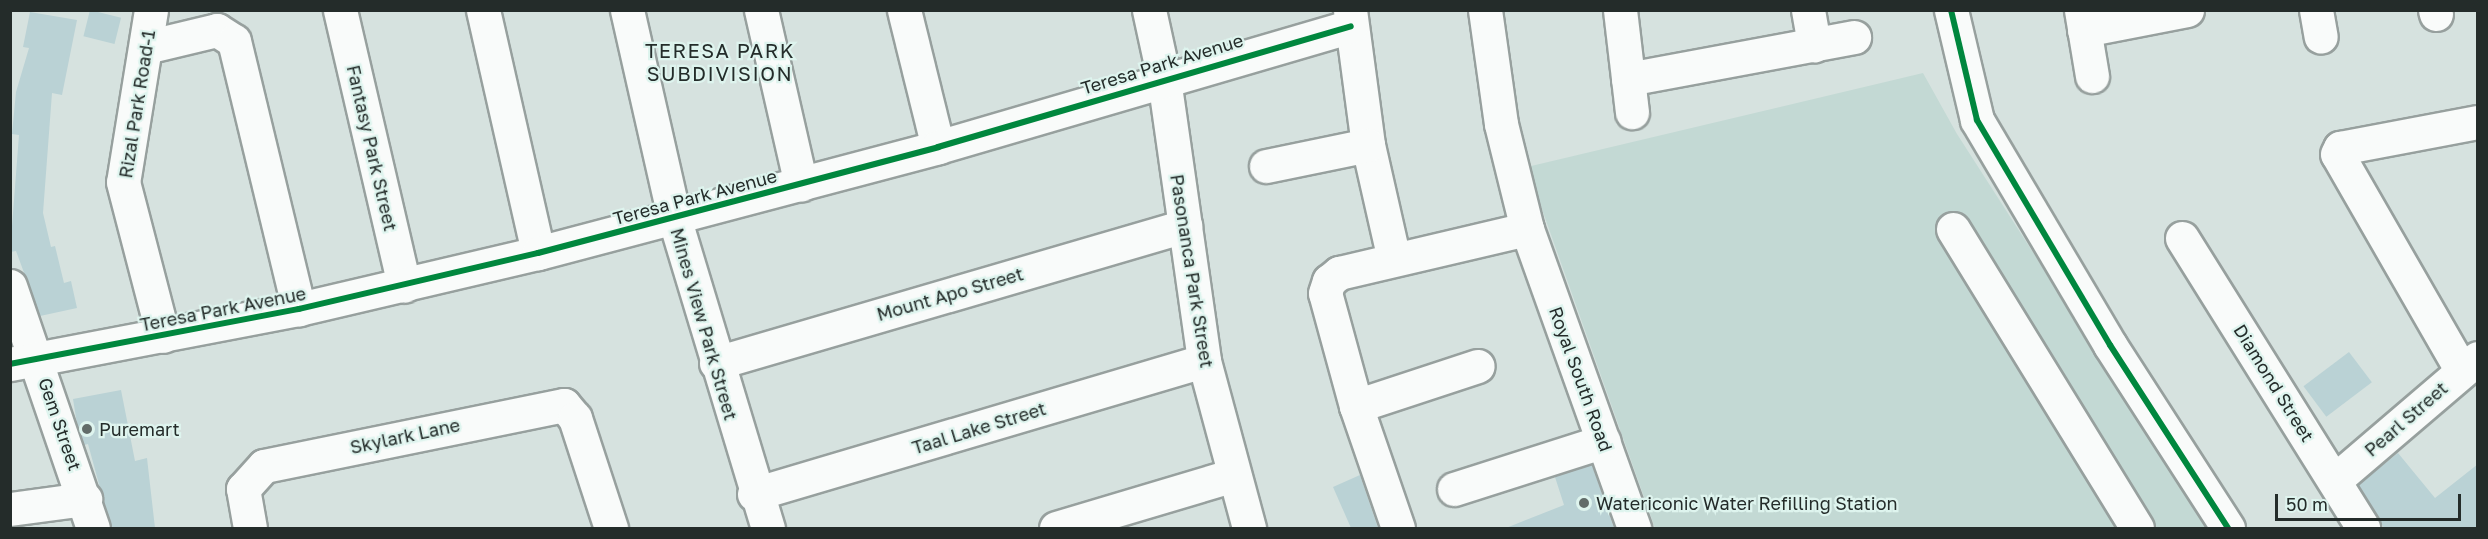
<!DOCTYPE html>
<html>
<head>
<meta charset="utf-8">
<style>
  body { margin:0 }
  #map { position:relative; width:2488px; height:539px; overflow:hidden; background:#d6e2df; font-family:"Golos Text",sans-serif }
  div>[style] { position:absolute }
  [style*='--x'] { left:calc(var(--x)*1px); top:calc(var(--y)*1px); width:calc(var(--w)*1px); rotate:calc(var(--a)*1deg) }
  .built>* { inset:0; background:#c3d9d4 }
  .building>* { inset:0; background:#bad2d5; transform-origin:0 0 }
  .roads { filter:drop-shadow(2px 0 #97a09e) drop-shadow(-2px 0 #97a09e) drop-shadow(0 2px #97a09e) drop-shadow(0 -2px #97a09e) }
  .minor>* { height:33px; margin:-16.5px; padding:0 16.5px; transform-origin:16.5px; border-radius:16.5px; background:#f9fbfa }
  .cycleway>* { height:6px; margin:-3px; padding:0 3px; transform-origin:3px; border-radius:3px; background:#00873e }
  .dots>* { width:16px; height:16px; translate:-50% -50%; box-sizing:border-box; border:3px solid #def4ee; border-radius:50% }
  span { translate:-50% -50%; white-space:nowrap; text-align:center; line-height:1.15; -webkit-text-stroke:4.5px #def4ee; paint-order:stroke }
  .street-label { font-size:18px; color:#242c2a }
  .poi-label { font-size:18px; color:#242c2a }
  .left { translate:0 -50%; text-align:left }
  .neighbourhood-label { font-size:20px; color:#242c2a; letter-spacing:1.5px }
  .frame { position:absolute; inset:0; border:12px solid #242c2a; pointer-events:none }
  .scale { position:absolute; left:2275px; top:494px; width:186px; height:27px; box-sizing:border-box; border:3px solid #242c2a; border-top:0; padding-left:8px; font-size:18px; line-height:21px; white-space:nowrap; color:#242c2a; -webkit-text-stroke:4px #def4ee; paint-order:stroke }
</style>
</head>
<body>
<div id="map">
  <div class="built">
    <i style="clip-path:polygon(1923px 73px,1957px 134px,2210px 528px,1655px 528px,1527px 167px)"></i>
  </div>
  <div class="building">
    <i style="left:90px;top:10px;width:32px;height:27px;rotate:14deg"></i>
    <i style="clip-path:polygon(30px 12px,77px 20px,62px 95px,52px 93px,43px 213px,51px 247px,55px 246px,64px 283px,71px 281px,77px 308px,40px 316px,16px 251px,10px 252px,19px 135px,12px 134px,16px 92px,29px 48px,23px 47px)"></i>
    <i style="left:2349px;top:352px;width:38px;height:57px;rotate:53deg"></i>
    <i style="clip-path:polygon(121px 390px,135px 461px,147px 458px,155px 528px,111px 528px,88px 444px,84px 445px,77px 424px,73px 399px)"></i>
    <i style="clip-path:polygon(2398px 453px,2435px 498px,2478px 464px,2478px 528px,2384px 528px,2358px 485px)"></i>
    <i style="clip-path:polygon(1592px 465px,1614px 528px,1506px 528px,1564px 505px,1555px 477px)"></i>
    <i style="clip-path:polygon(1360px 475px,1378px 528px,1351px 528px,1333px 487px)"></i>
  </div>
  <div class="roads">
    <div class="minor">
      <i style="--x:151;--y:10;--w:174;--a:99.2"></i>
      <i style="--x:123;--y:182;--w:159;--a:75.4"></i>
      <i style="--x:340;--y:10;--w:283;--a:76.9"></i>
      <i style="--x:483;--y:10;--w:249;--a:77.2"></i>
      <i style="--x:627;--y:10;--w:212;--a:77.2"></i>
      <i style="--x:674;--y:217;--w:325;--a:73.2"></i>
      <i style="--x:761;--y:10;--w:179;--a:77.1"></i>
      <i style="--x:904;--y:10;--w:141;--a:76.1"></i>
      <i style="--x:1149;--y:10;--w:71;--a:77.7"></i>
      <i style="--x:1164;--y:79;--w:285;--a:81.9"></i>
      <i style="--x:1204;--y:361;--w:173;--a:74.9"></i>
      <i style="--x:1350;--y:10;--w:136;--a:82.4"></i>
      <i style="--x:1368;--y:145;--w:117;--a:77.2"></i>
      <i style="--x:1485;--y:10;--w:115;--a:82"></i>
      <i style="--x:1501;--y:124;--w:108;--a:76.1"></i>
      <i style="--x:1527;--y:229;--w:318;--a:70.3"></i>
      <i style="--x:1620;--y:10;--w:103;--a:83.3"></i>
      <i style="--x:1808;--y:10;--w:36;--a:80"></i>
      <i style="--x:1951;--y:10;--w:113;--a:76.7"></i>
      <i style="--x:1977;--y:120;--w:261;--a:59.4"></i>
      <i style="--x:2110;--y:345;--w:218;--a:57.2"></i>
      <i style="--x:2081;--y:10;--w:67;--a:80.5"></i>
      <i style="--x:2316;--y:10;--w:27;--a:80"></i>
      <i style="--x:2435;--y:10;--w:4;--a:76"></i>
      <i style="--x:2084;--y:30;--w:105;--a:-11"></i>
      <i style="--x:146;--y:47;--w:73;--a:-13.5"></i>
      <i style="--x:217;--y:30;--w:20;--a:33"></i>
      <i style="--x:234;--y:41;--w:276;--a:76.4"></i>
      <i style="--x:1628;--y:79;--w:230;--a:-10.5"></i>
      <i style="--x:1266;--y:166;--w:104;--a:-11.6"></i>
      <i style="--x:1953;--y:229;--w:351;--a:58.4"></i>
      <i style="--x:2182;--y:238;--w:342;--a:58"></i>
      <i style="--x:10;--y:286;--w:256;--a:71.1"></i>
      <i style="--x:716;--y:363;--w:489;--a:-16.3"></i>
      <i style="--x:10;--y:364;--w:294;--a:-10.8"></i>
      <i style="--x:299;--y:309;--w:245;--a:-13.2"></i>
      <i style="--x:538;--y:253;--w:414;--a:-14.8"></i>
      <i style="--x:938;--y:147;--w:430;--a:-16.3"></i>
      <i style="--x:2462;--y:371;--w:250;--a:-119.9"></i>
      <i style="--x:2337;--y:154;--w:7;--a:-63"></i>
      <i style="--x:2340;--y:148;--w:140;--a:-10.7"></i>
      <i style="--x:1356;--y:406;--w:128;--a:-18.2"></i>
      <i style="--x:2335;--y:480;--w:188;--a:-40.5"></i>
      <i style="--x:1454;--y:489;--w:157;--a:-17.7"></i>
      <i style="--x:754;--y:494;--w:469;--a:-16.5"></i>
      <i style="--x:10;--y:509;--w:76;--a:-7.6"></i>
      <i style="--x:250;--y:528;--w:40;--a:-100"></i>
      <i style="--x:243;--y:489;--w:31;--a:-48"></i>
      <i style="--x:264;--y:466;--w:306;--a:-11.5"></i>
      <i style="--x:564;--y:405;--w:17;--a:50"></i>
      <i style="--x:575;--y:418;--w:116;--a:71.9"></i>
      <i style="--x:1056;--y:528;--w:186;--a:-16.6"></i>
      <i style="--x:1398;--y:528;--w:129;--a:-109"></i>
      <i style="--x:1356;--y:406;--w:117;--a:-105.3"></i>
      <i style="--x:1325;--y:293;--w:13;--a:-72"></i>
      <i style="--x:1329;--y:281;--w:13;--a:-39"></i>
      <i style="--x:1339;--y:273;--w:193;--a:-13.2"></i>
    </div>
  </div>
  <div class="cycleway">
    <i style="--x:1951;--y:10;--w:113;--a:76.7"></i>
    <i style="--x:1977;--y:120;--w:261;--a:59.4"></i>
    <i style="--x:2110;--y:345;--w:218;--a:57.2"></i>
    <i style="--x:10;--y:364;--w:294;--a:-10.8"></i>
    <i style="--x:299;--y:309;--w:245;--a:-13.2"></i>
    <i style="--x:538;--y:253;--w:414;--a:-14.8"></i>
    <i style="--x:938;--y:147;--w:430;--a:-16.3"></i>
  </div>
  <div class="dots">
    <i style="left:87px;top:429px;background:#626c69"></i>
    <i style="left:1584px;top:503px;background:#626c69"></i>
  </div>
  <div class="street-label">
    <span style="left:1162px;top:64px;rotate:-17deg">Teresa Park Avenue</span>
    <span style="left:137px;top:104px;rotate:-81deg">Rizal Park Road-1</span>
    <span style="left:372px;top:148px;rotate:77deg">Fantasy Park Street</span>
    <span style="left:695px;top:197px;rotate:-15deg">Teresa Park Avenue</span>
    <span style="left:1192px;top:271px;rotate:81deg">Pasonanca Park Street</span>
    <span style="left:950px;top:294px;rotate:-16deg">Mount Apo Street</span>
    <span style="left:223px;top:309px;rotate:-11deg">Teresa Park Avenue</span>
    <span style="left:704px;top:324px;rotate:74deg">Mines View Park Street</span>
    <span style="left:1581px;top:379px;rotate:70deg">Royal South Road</span>
    <span style="left:2274px;top:383px;rotate:58deg">Diamond Street</span>
    <span style="left:2406px;top:419px;rotate:-41deg">Pearl Street</span>
    <span style="left:60px;top:424px;rotate:71deg">Gem Street</span>
    <span style="left:979px;top:428px;rotate:-17deg">Taal Lake Street</span>
    <span style="left:405px;top:436px;rotate:-12deg">Skylark Lane</span>
  </div>
  <div class="poi-label">
    <span class="left" style="left:99px;top:429px">Puremart</span>
    <span class="left" style="left:1596px;top:503px">Watericonic Water Refilling Station</span>
  </div>
  <div class="neighbourhood-label">
    <span style="left:720px;top:62px">TERESA PARK<br>SUBDIVISION</span>
  </div>
  <div class="frame"></div>
  <div class="scale">50 m</div>
</div>
</body>
</html>
